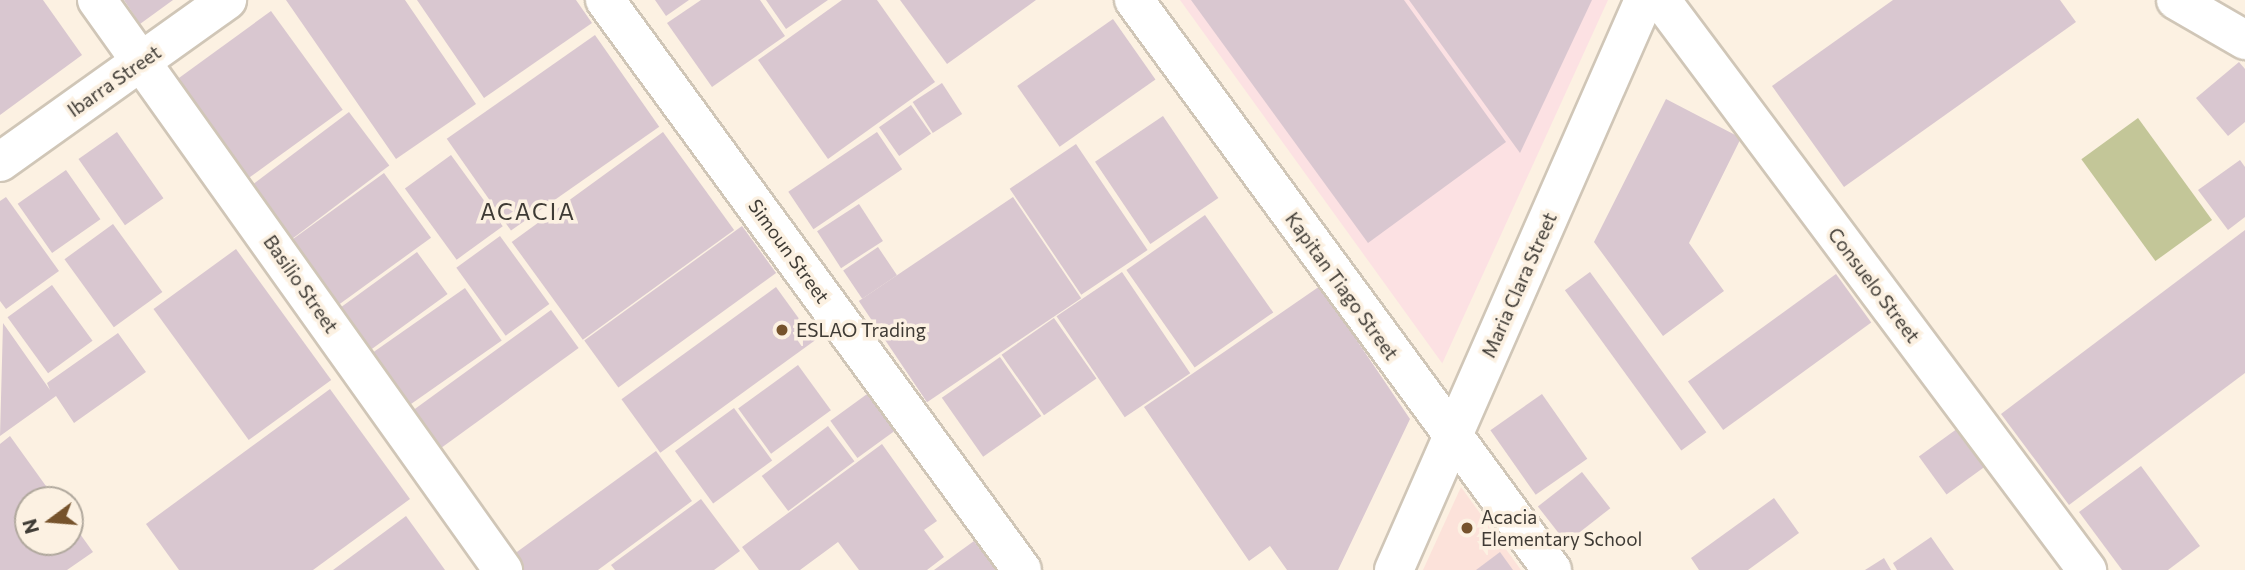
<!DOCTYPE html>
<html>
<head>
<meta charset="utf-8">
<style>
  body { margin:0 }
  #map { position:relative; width:2245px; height:570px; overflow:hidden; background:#fcf1e2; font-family:Commissioner,sans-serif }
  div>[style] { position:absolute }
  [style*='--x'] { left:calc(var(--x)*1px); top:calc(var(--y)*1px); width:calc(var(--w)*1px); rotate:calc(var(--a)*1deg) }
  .industrial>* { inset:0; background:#fce1e3 }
  .education>* { inset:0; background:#fce2da }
  .green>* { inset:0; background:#c3c698; transform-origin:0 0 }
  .building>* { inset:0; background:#d9c7d0; transform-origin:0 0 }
  .roads { filter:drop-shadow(2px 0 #d0c6b7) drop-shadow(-2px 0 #d0c6b7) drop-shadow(0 2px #d0c6b7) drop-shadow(0 -2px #d0c6b7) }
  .minor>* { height:38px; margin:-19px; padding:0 19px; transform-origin:19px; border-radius:19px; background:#fff }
  .dots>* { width:19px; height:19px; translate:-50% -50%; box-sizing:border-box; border:4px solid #fcf1e2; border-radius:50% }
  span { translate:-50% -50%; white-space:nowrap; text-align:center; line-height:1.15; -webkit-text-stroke:7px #fcf1e2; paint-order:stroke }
  .street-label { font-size:19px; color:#3f3b35 }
  .poi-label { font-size:19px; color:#3f3b35 }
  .left { translate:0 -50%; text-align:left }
  .quarter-label { font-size:23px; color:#3f3b35; letter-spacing:2px }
  .north { position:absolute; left:14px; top:486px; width:70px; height:70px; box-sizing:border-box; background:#fcf1e2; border:2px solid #b0a89d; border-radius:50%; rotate:254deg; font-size:19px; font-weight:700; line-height:28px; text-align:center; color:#3f3b35 }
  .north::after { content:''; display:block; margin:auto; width:24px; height:32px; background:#76532c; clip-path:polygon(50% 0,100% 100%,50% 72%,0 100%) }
</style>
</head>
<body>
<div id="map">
  <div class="industrial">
    <i style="clip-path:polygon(1180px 0,1608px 0,1442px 364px,1442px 363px)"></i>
  </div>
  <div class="education">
    <i style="clip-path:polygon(1461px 487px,1521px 570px,1423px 570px)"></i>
  </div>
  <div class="green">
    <i style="left:2138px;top:118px;width:126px;height:70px;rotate:54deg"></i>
  </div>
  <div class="building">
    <i style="clip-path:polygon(0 0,43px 0,82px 55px,0 115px)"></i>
    <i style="clip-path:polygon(124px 0,173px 0,140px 24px)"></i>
    <i style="clip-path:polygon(286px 0,405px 0,476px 104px,396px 159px)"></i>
    <i style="clip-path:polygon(417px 0,576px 0,592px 23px,484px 98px)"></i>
    <i style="clip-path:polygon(655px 0,689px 0,666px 16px)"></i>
    <i style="clip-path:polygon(701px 0,760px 0,785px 36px,712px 87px,667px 23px)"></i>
    <i style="clip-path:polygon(766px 0,828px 0,786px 29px)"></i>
    <i style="clip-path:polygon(842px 0,877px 0,935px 82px,828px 159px,758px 60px)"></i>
    <i style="clip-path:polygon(900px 0,1036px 0,947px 64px)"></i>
    <i style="clip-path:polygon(1191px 0,1404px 0,1506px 142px,1368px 243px)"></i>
    <i style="clip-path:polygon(1409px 0,1592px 0,1520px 153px)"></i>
    <i style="clip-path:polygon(1893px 0,2060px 0,2076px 22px,1844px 187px,1772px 86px)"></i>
    <i style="left:271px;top:11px;width:122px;height:124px;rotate:54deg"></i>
    <i style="left:1113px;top:19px;width:74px;height:117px;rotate:55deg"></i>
    <i style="left:595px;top:35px;width:112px;height:181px;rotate:55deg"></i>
    <i style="clip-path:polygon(2239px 62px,2245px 69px,2245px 122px,2228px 136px,2196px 98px)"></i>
    <i style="left:942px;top:83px;width:37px;height:35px;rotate:57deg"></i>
    <i style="clip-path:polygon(1666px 99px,1741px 138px,1689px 243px,1724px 291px,1663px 336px,1594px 242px)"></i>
    <i style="left:911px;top:105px;width:35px;height:39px;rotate:55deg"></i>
    <i style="left:349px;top:112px;width:67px;height:129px;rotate:53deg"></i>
    <i style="left:1163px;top:116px;width:99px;height:82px;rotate:56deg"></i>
    <i style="left:117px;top:132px;width:81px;height:47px;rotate:55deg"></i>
    <i style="left:663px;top:132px;width:121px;height:187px;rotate:54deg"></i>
    <i style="left:877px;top:132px;width:45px;height:107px;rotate:56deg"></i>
    <i style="left:1076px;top:144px;width:128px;height:80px;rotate:56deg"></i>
    <i style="left:451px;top:155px;width:88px;height:57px;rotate:54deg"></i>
    <i style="clip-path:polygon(2240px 160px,2245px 167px,2245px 217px,2228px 230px,2198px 190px)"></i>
    <i style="left:66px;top:170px;width:60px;height:59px;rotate:55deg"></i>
    <i style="left:384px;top:173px;width:80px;height:115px;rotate:54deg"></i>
    <i style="clip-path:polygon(6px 197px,59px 271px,6px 309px,0 301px,0 201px)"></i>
    <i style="left:1013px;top:197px;width:122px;height:186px;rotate:56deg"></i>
    <i style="left:859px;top:204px;width:44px;height:50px;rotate:57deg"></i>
    <i style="left:1205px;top:215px;width:119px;height:96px;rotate:55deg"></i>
    <i style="left:113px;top:224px;width:84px;height:60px;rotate:54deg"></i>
    <i style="left:742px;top:226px;width:58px;height:195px;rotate:54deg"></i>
    <i style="clip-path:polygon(2245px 230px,2245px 373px,2069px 505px,2001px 414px)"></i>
    <i style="left:500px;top:236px;width:84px;height:54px;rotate:54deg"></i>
    <i style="left:878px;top:247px;width:34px;height:42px;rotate:56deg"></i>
    <i style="left:236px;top:249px;width:162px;height:102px;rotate:54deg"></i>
    <i style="left:417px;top:252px;width:52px;height:97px;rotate:54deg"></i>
    <i style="left:1122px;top:272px;width:122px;height:79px;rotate:56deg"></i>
    <i style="left:1590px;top:272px;width:198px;height:31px;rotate:54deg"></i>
    <i style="left:1836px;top:274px;width:60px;height:183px;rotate:54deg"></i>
    <i style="left:52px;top:285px;width:69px;height:55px;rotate:54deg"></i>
    <i style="clip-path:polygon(1320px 286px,1410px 419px,1338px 570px,1287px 570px,1270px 546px,1249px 561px,1144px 407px)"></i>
    <i style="left:776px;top:287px;width:66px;height:191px;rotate:54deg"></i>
    <i style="left:465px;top:288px;width:64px;height:119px;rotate:55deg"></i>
    <i style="left:551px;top:310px;width:47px;height:173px;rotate:54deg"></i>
    <i style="left:1054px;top:318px;width:74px;height:64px;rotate:55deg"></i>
    <i style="clip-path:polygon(3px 323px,50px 390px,47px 383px,118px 333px,146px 372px,74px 423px,56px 396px,0 436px)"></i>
    <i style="left:1000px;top:357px;width:72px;height:71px;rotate:55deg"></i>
    <i style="left:798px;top:365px;width:56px;height:74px;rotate:54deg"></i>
    <i style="clip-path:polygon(330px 389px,410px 499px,313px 570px,179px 570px,146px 524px)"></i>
    <i style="left:874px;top:389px;width:46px;height:54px;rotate:54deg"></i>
    <i style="left:1542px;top:394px;width:79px;height:63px;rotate:55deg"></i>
    <i style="left:734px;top:408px;width:65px;height:73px;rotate:54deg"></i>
    <i style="left:1965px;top:423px;width:47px;height:57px;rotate:54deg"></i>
    <i style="left:828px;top:426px;width:44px;height:83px;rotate:53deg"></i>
    <i style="clip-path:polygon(10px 436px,56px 500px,28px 500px,28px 542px,70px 542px,70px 520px,93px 552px,67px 570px,0 570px,0 444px)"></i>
    <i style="clip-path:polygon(882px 444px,937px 521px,924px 530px,944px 557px,927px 570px,859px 570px,838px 542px,800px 570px,759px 570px,742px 547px)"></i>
    <i style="clip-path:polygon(656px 451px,692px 501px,598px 570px,519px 570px,510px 557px)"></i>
    <i style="clip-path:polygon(2141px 466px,2200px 546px,2168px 570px,2122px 570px,2079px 512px)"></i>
    <i style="left:1582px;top:472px;width:46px;height:56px;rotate:52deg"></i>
    <i style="clip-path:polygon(1774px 498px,1799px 533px,1748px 570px,1699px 570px,1691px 558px)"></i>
    <i style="clip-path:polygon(701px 499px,740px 551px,714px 570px,615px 570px,611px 565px)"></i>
    <i style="clip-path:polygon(406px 516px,445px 570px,333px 570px)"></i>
    <i style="clip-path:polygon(1931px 537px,1954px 570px,1897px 570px,1893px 563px)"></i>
    <i style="clip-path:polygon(974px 541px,996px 570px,934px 570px)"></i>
    <i style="clip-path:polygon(1500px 552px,1513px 570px,1476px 570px)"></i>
    <i style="clip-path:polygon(1884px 558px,1891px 570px,1865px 570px)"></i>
  </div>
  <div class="roads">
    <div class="minor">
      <i style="--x:97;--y:0;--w:700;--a:54.54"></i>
      <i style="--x:605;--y:0;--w:706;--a:53.81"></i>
      <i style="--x:1134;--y:0;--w:707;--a:53.75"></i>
      <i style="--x:1661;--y:0;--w:712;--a:53.23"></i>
      <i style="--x:2176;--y:0;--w:80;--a:30.1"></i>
      <i style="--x:0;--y:162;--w:279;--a:-35.5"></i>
      <i style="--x:1394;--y:570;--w:622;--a:-66.32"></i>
    </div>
  </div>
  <div class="dots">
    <i style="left:782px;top:330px;background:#76532c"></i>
    <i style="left:1467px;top:528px;background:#76532c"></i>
  </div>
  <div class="street-label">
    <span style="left:114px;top:81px;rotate:-35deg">Ibarra Street</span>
    <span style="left:789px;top:251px;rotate:54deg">Simoun Street</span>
    <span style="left:301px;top:284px;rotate:55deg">Basilio Street</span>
    <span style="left:1519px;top:285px;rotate:-66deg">Maria Clara Street</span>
    <span style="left:1874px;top:285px;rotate:53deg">Consuelo Street</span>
    <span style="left:1342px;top:286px;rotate:54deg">Kapitan Tiago Street</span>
  </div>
  <div class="poi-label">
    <span class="left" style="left:796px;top:330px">ESLAO Trading</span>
    <span class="left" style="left:1481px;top:528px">Acacia<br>Elementary School</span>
  </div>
  <div class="quarter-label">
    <span style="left:528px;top:211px">ACACIA</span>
  </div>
  <div class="north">N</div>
</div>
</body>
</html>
